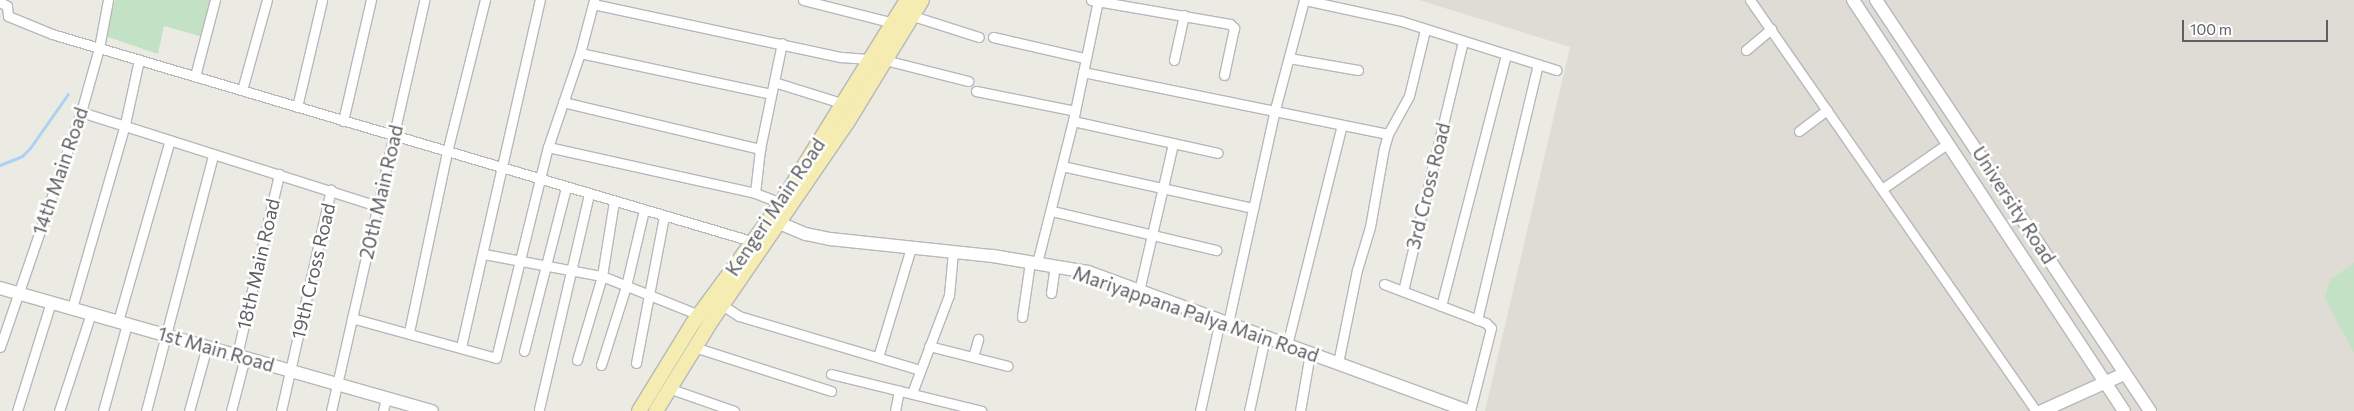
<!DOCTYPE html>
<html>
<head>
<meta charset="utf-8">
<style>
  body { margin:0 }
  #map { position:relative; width:2354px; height:411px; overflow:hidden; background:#ecebe3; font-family:Commissioner,sans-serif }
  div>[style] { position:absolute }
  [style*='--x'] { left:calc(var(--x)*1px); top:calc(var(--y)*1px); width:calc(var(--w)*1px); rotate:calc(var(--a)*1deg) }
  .education>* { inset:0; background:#dfdcd5 }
  .green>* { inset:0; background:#c3e1c4 }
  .stream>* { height:3px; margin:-1.5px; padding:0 1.5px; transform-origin:1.5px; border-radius:1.5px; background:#acd1f4 }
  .roads { filter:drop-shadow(1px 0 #b6b8bc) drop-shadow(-1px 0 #b6b8bc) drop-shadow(0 1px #b6b8bc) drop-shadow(0 -1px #b6b8bc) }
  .street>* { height:9px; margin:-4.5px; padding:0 4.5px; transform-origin:4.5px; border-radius:4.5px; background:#fff }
  .secondary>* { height:12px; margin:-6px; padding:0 6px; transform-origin:6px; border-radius:6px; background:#fff }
  .primary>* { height:14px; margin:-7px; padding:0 7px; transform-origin:7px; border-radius:7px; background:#f4ecb0 }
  span { translate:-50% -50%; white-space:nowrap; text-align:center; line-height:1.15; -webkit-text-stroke:5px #fff; paint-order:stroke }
  .street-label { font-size:19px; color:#5b5e62 }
  .scale { position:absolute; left:2182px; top:20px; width:146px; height:22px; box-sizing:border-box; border:2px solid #5b5e62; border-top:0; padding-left:6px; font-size:15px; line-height:18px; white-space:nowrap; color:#5b5e62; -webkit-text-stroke:4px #fff; paint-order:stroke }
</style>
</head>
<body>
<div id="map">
  <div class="education">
    <i style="clip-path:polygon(1419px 0,2354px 0,2354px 411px,1485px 411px,1570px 47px)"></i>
  </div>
  <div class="green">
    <i style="clip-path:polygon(115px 0,212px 0,203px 37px,164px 26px,158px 54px,105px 36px)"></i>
    <i style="clip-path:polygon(2354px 263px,2354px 353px,2325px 298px,2330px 280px)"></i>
  </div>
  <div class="stream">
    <i style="--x:0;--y:165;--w:24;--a:-22"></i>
    <i style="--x:22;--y:156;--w:11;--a:-45"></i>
    <i style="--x:30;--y:148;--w:66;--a:-54.9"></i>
  </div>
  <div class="roads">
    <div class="street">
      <i style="--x:803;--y:0;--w:94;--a:14.2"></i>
      <i style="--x:1091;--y:0;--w:141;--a:9.8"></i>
      <i style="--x:1230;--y:24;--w:6;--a:45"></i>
      <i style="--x:1234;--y:28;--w:48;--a:102"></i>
      <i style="--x:1305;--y:0;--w:98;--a:12.3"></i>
      <i style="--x:1401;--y:21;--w:163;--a:17.5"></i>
      <i style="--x:1750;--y:0;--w:501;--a:55.17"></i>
      <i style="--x:0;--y:2;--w:8;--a:30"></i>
      <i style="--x:7;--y:6;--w:10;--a:84"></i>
      <i style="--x:8;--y:16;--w:48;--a:22.2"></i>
      <i style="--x:52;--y:34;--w:736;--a:16.49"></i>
      <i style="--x:593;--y:4;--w:254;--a:12.1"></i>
      <i style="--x:841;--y:57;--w:31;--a:4"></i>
      <i style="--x:913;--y:16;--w:69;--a:17.7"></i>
      <i style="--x:993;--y:37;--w:93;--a:13"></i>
      <i style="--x:1746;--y:50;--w:33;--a:-40"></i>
      <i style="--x:580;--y:53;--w:195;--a:12.1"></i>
      <i style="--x:1289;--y:58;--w:70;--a:9.9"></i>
      <i style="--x:885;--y:60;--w:86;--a:14.2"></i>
      <i style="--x:1174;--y:60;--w:46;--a:-77.5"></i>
      <i style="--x:1083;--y:72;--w:311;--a:11.5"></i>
      <i style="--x:195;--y:76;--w:79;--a:-75.3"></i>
      <i style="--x:774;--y:82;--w:73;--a:17.4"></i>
      <i style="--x:242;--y:90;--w:93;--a:-74.5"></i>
      <i style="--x:976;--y:91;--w:101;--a:11.4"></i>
      <i style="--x:563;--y:102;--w:203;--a:13.4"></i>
      <i style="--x:297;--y:107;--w:110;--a:-76.8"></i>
      <i style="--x:81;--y:112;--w:312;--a:17.6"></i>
      <i style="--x:343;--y:121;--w:124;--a:-77"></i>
      <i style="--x:1073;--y:121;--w:148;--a:12.4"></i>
      <i style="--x:1799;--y:131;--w:35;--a:-37"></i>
      <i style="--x:548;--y:147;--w:212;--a:12.5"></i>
      <i style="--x:755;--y:193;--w:28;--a:21"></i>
      <i style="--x:1062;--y:166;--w:196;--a:12.4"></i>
      <i style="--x:1882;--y:189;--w:79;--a:-34.7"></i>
      <i style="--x:755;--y:193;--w:44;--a:-83.5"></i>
      <i style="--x:760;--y:149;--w:108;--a:-78.3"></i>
      <i style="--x:1052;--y:211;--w:169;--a:13.4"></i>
      <i style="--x:484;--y:254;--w:120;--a:10.6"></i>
      <i style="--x:602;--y:276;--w:105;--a:21.9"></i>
      <i style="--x:1037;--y:263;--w:146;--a:-75.8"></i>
      <i style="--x:1073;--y:121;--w:124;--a:-78.3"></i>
      <i style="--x:1384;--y:284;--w:109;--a:20.9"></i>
      <i style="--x:1486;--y:323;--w:7;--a:45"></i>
      <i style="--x:1491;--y:328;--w:86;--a:104.2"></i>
      <i style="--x:1139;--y:291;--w:151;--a:-77"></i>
      <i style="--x:1403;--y:291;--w:256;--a:-76.5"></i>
      <i style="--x:1051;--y:293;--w:27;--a:-82"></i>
      <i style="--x:722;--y:305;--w:20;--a:33"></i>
      <i style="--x:739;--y:316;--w:189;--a:16.6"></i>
      <i style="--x:1441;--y:306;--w:259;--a:-75.5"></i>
      <i style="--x:72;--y:308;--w:191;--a:-73.9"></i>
      <i style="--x:125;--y:124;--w:66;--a:-77.7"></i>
      <i style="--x:1022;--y:317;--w:56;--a:-81.7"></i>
      <i style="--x:352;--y:318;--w:149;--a:15.5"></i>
      <i style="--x:496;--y:358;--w:217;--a:-76.2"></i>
      <i style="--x:548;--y:147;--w:99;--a:-71.2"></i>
      <i style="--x:580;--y:53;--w:55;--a:-75.2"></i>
      <i style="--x:1477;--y:320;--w:263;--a:-76.6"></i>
      <i style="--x:118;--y:321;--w:188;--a:-74"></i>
      <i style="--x:1228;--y:323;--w:215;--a:-77.6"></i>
      <i style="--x:1274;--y:113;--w:117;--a:-75.1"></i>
      <i style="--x:409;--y:332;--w:184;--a:-78.1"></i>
      <i style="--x:447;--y:152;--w:157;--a:-76"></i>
      <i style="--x:1287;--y:345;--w:227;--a:-76"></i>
      <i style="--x:929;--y:346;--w:81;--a:14.2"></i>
      <i style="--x:0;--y:347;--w:249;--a:-71"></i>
      <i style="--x:81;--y:112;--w:66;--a:-74.3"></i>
      <i style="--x:99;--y:48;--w:49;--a:-79.4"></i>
      <i style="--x:461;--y:347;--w:356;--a:-77.2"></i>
      <i style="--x:694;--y:347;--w:144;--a:17.8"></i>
      <i style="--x:524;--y:351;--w:169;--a:-75.6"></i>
      <i style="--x:237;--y:355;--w:186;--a:-76.9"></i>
      <i style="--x:878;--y:357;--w:114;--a:-73.2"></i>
      <i style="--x:973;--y:357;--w:19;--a:-74"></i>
      <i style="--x:577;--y:360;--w:88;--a:-73.4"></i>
      <i style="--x:602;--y:276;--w:76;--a:-80.9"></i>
      <i style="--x:636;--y:363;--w:150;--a:-79.2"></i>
      <i style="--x:1338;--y:363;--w:95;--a:-78.5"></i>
      <i style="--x:1357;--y:270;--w:45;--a:-73.2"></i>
      <i style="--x:1370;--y:227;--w:80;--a:-80"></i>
      <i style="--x:1384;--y:148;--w:15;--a:-74"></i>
      <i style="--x:1388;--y:134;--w:43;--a:-61.1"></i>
      <i style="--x:1409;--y:96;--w:68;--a:-76.4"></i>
      <i style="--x:601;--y:365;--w:83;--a:-72.4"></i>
      <i style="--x:626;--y:286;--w:78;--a:-76.7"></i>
      <i style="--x:831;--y:374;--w:155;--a:13.8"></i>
      <i style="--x:668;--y:388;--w:70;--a:19.2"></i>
      <i style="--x:912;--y:393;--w:105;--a:-69.3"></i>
      <i style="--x:949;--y:295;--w:43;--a:-84.7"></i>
      <i style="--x:539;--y:409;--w:221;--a:-76.9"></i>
      <i style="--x:17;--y:411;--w:114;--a:-72.7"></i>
      <i style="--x:59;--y:411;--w:103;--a:-71.9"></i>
      <i style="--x:103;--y:411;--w:90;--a:-74.6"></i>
      <i style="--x:146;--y:411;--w:265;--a:-75.3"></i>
      <i style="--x:189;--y:411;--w:67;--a:-74.5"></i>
      <i style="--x:231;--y:411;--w:56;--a:-75.5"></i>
      <i style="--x:281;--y:411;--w:227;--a:-77.3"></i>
      <i style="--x:331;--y:411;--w:421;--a:-77.2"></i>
      <i style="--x:383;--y:411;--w:13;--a:-77"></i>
      <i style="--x:895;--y:411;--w:21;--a:-79"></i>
      <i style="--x:1200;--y:411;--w:93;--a:-77.6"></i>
      <i style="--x:1249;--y:411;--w:76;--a:-77.8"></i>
      <i style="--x:1300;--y:411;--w:59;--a:-80.2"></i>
    </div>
    <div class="secondary">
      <i style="--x:1853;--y:0;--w:492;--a:56.6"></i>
      <i style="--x:1876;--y:0;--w:494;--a:56.3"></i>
      <i style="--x:770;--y:219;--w:39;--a:23"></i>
      <i style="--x:806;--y:234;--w:25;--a:12"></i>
      <i style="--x:830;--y:239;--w:164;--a:6"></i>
      <i style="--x:993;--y:256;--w:96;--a:9.6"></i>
      <i style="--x:1088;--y:272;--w:404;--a:20.1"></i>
      <i style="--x:0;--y:288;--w:449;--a:15.9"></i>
      <i style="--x:2042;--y:411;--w:90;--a:-24.3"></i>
    </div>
    <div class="primary">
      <i style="--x:639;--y:411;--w:103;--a:-58.5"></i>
      <i style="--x:693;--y:323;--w:149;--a:-53.7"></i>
      <i style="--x:781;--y:203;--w:239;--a:-58.2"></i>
      <i style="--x:656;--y:411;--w:107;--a:-58.4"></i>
      <i style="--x:712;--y:320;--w:239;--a:-55.6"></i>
      <i style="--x:847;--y:123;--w:144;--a:-58.6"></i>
    </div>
  </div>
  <div class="street-label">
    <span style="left:60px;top:171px;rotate:-71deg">14th Main Road</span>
    <span style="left:1428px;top:186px;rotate:-76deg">3rd Cross Road</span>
    <span style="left:381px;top:192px;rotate:-77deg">20th Main Road</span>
    <span style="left:2014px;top:205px;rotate:57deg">University Road</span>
    <span style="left:775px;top:207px;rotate:-56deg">Kengeri Main Road</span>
    <span style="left:258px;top:264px;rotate:-77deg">18th Main Road</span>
    <span style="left:313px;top:271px;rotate:-77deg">19th Cross Road</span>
    <span style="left:1196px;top:314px;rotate:19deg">Mariyappana Palya Main Road</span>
    <span style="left:216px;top:349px;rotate:16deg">1st Main Road</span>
  </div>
  <div class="scale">100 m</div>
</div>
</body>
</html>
